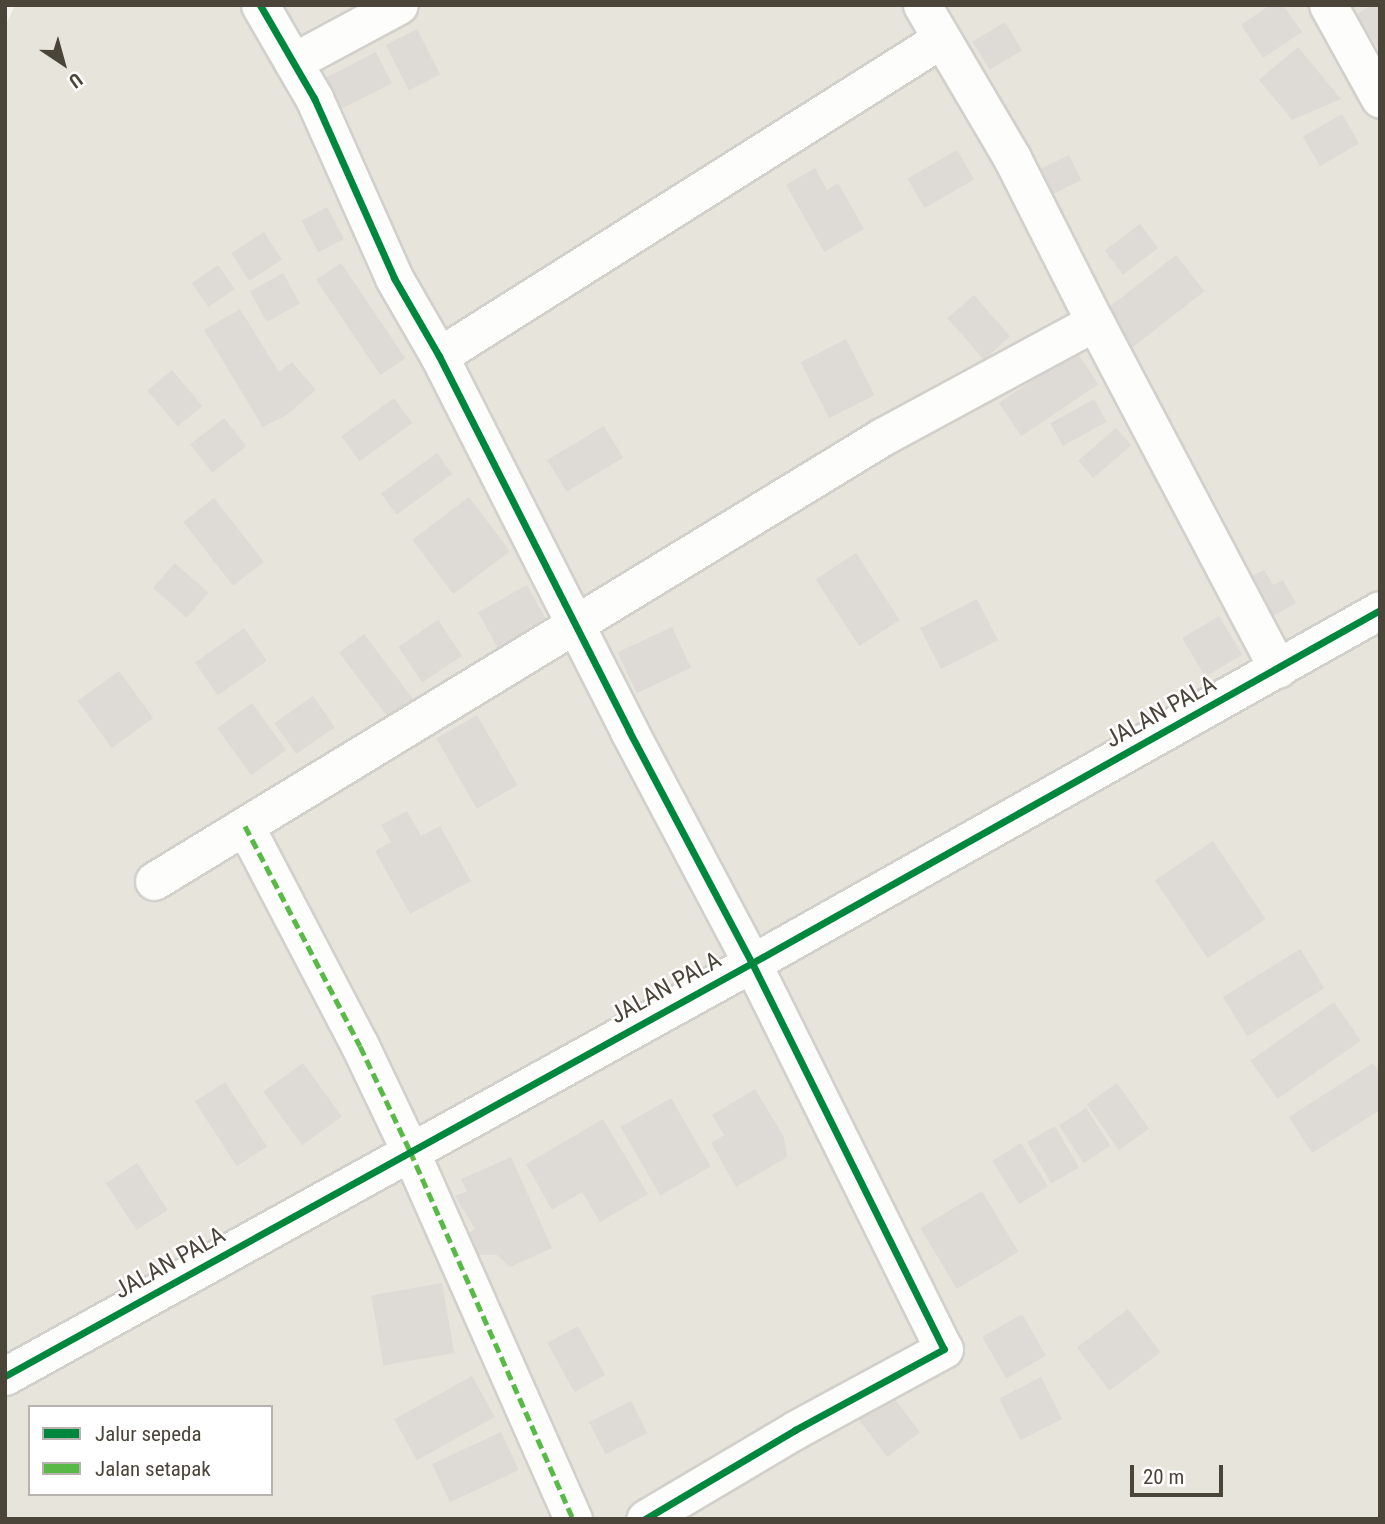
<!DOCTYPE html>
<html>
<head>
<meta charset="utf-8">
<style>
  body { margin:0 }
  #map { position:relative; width:1385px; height:1524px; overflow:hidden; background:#f4f2ee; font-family:"Roboto Condensed",sans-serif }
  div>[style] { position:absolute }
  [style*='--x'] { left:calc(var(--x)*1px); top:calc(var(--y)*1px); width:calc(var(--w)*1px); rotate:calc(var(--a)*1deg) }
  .residential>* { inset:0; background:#e7e4dc }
  .building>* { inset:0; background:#dedbd6; transform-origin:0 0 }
  .roads { filter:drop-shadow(2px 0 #d2d0cb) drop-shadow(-2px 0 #d2d0cb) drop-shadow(0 2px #d2d0cb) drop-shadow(0 -2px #d2d0cb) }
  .street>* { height:37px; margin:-18.5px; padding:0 18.5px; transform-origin:18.5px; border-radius:18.5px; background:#fdfdfc }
  .quiet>* { height:5px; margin-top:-2.5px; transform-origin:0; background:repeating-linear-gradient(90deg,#58b947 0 10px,transparent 0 15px) }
  .cycleway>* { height:7px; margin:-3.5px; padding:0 3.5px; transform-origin:3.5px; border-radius:3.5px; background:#00873e }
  span { translate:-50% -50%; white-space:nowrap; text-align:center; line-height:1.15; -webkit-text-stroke:5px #fff; paint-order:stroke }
  .street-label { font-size:24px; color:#4b4439 }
  .frame { position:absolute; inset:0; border:7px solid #4b4439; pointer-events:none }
  .legend { position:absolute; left:28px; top:1405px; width:245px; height:91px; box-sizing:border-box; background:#fff; border:2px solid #b7b4b0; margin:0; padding:9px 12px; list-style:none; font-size:21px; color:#4b4439 }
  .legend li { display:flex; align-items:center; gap:14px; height:35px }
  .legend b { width:35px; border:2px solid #b7b4b0 }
  .north { position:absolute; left:28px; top:28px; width:70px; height:70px; -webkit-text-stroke:5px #fff; paint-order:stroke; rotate:144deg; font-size:19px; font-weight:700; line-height:28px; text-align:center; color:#4b4439 }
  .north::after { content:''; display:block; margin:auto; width:24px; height:32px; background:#4b4439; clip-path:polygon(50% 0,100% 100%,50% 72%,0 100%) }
  .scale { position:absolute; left:1130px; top:1465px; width:93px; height:32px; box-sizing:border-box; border:4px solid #4b4439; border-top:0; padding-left:9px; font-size:21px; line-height:24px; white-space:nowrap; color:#4b4439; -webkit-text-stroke:5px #fff; paint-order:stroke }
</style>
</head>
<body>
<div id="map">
  <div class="residential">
    <i style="clip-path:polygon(evenodd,15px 5px,1380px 5px,1380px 1519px,5px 1519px,5px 27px,15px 5px,30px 1407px,271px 1407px,271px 1494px,30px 1494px,30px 1407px)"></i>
  </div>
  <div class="building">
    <i style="clip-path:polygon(1270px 5px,1283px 5px,1302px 32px,1263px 58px,1241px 25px)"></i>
    <i style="clip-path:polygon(1371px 5px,1380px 5px,1380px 51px,1356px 15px)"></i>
    <i style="left:1005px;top:22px;width:33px;height:38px;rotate:59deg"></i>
    <i style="left:417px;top:29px;width:51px;height:35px;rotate:63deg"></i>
    <i style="clip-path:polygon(1298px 47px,1341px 99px,1292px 120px,1259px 80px)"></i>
    <i style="left:376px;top:52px;width:35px;height:57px;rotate:63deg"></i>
    <i style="left:1342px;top:114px;width:34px;height:45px;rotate:60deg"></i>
    <i style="left:957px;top:150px;width:34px;height:57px;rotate:60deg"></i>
    <i style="left:1069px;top:155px;width:28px;height:41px;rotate:64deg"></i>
    <i style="clip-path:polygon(815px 168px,827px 190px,838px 183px,864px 229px,824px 252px,786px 185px)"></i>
    <i style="left:327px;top:207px;width:36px;height:29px;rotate:62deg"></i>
    <i style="left:1140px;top:224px;width:30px;height:44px;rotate:53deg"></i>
    <i style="left:264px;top:232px;width:33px;height:39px;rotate:57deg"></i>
    <i style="left:1176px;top:255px;width:46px;height:91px;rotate:52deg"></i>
    <i style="left:341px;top:263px;width:115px;height:30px;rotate:56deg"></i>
    <i style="left:218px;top:265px;width:29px;height:32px;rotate:55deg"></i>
    <i style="left:283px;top:273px;width:35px;height:38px;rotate:61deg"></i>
    <i style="left:974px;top:295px;width:55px;height:35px;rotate:49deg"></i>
    <i style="clip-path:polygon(240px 309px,279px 372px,292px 362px,316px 390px,285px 416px,263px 427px,204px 330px)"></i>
    <i style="left:846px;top:339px;width:63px;height:51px;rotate:63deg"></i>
    <i style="left:1076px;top:351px;width:40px;height:93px;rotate:56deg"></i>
    <i style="left:172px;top:370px;width:47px;height:32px;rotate:50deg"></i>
    <i style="left:394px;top:398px;width:31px;height:65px;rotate:54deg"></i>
    <i style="left:1094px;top:399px;width:26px;height:50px;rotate:61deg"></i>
    <i style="left:224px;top:418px;width:36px;height:43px;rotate:52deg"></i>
    <i style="left:604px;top:426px;width:37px;height:66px;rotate:59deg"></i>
    <i style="left:1116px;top:428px;width:23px;height:50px;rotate:49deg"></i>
    <i style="left:437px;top:453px;width:26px;height:69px;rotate:54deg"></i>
    <i style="left:469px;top:497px;width:68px;height:71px;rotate:53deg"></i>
    <i style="left:214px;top:498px;width:81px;height:39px;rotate:52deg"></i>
    <i style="left:856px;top:553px;width:80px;height:48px;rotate:57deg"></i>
    <i style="left:175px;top:563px;width:45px;height:33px;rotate:42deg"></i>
    <i style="clip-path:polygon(1264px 570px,1273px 585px,1283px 580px,1296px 603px,1259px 624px,1237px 584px)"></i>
    <i style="left:527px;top:585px;width:41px;height:56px;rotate:61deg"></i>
    <i style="left:977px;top:599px;width:46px;height:64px;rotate:63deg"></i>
    <i style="left:1219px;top:616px;width:45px;height:43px;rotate:59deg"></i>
    <i style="left:438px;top:620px;width:43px;height:48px;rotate:56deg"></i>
    <i style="left:672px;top:627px;width:45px;height:60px;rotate:65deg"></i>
    <i style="left:244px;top:628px;width:40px;height:60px;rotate:55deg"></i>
    <i style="left:364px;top:634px;width:81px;height:31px;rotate:53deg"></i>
    <i style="left:119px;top:671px;width:58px;height:51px;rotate:54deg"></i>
    <i style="left:313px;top:696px;width:38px;height:47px;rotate:55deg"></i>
    <i style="left:252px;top:703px;width:58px;height:43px;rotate:54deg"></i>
    <i style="left:477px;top:715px;width:81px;height:47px;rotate:60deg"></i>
    <i style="clip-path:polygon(407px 811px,421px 836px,440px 826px,471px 881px,410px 914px,375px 851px,391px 842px,381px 825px)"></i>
    <i style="left:1213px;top:841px;width:94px;height:70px;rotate:56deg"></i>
    <i style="left:1300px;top:949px;width:46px;height:91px;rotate:58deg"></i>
    <i style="left:1334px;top:1002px;width:47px;height:102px;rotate:55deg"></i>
    <i style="left:303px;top:1063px;width:66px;height:49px;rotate:54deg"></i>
    <i style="clip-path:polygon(1373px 1063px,1380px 1073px,1380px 1110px,1312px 1153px,1289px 1117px)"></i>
    <i style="left:225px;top:1082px;width:77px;height:36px;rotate:57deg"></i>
    <i style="left:1117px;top:1083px;width:56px;height:37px;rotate:55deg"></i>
    <i style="clip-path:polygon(755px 1089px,784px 1137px,787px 1157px,736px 1187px,711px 1143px,724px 1135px,712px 1115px)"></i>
    <i style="left:671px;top:1098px;width:79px;height:58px;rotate:60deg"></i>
    <i style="left:1086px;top:1108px;width:45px;height:32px;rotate:57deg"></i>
    <i style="clip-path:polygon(603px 1119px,648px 1194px,600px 1222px,582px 1192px,552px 1210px,526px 1164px)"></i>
    <i style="left:1055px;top:1126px;width:48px;height:32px;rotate:60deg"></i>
    <i style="left:1021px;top:1143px;width:51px;height:34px;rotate:58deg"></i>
    <i style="clip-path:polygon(511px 1157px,552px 1248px,510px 1267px,497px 1255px,475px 1255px,462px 1237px,475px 1229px,455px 1196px,467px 1191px,461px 1179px)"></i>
    <i style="left:137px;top:1163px;width:56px;height:37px;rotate:57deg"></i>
    <i style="left:982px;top:1191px;width:71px;height:72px;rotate:59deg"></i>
    <i style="left:442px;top:1283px;width:71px;height:72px;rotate:80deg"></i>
    <i style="left:1128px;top:1309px;width:54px;height:64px;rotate:53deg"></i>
    <i style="left:1022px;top:1314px;width:48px;height:46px;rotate:60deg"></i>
    <i style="left:578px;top:1326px;width:56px;height:35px;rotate:61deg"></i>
    <i style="left:472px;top:1376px;width:47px;height:89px;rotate:61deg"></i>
    <i style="left:1041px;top:1377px;width:47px;height:47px;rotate:63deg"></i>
    <i style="left:891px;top:1394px;width:48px;height:41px;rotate:53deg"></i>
    <i style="left:631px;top:1401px;width:36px;height:47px;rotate:63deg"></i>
    <i style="left:501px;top:1432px;width:42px;height:76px;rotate:65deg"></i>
  </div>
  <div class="roads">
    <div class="street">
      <i style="--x:260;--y:5;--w:108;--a:59.9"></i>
      <i style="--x:314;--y:98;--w:197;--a:66"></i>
      <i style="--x:394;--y:278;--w:90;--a:60"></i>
      <i style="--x:439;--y:356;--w:420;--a:63.1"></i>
      <i style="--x:629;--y:731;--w:263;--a:62.1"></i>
      <i style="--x:752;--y:963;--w:431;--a:63.6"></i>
      <i style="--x:944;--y:1349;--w:170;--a:151.5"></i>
      <i style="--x:795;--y:1430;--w:174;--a:149.3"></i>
      <i style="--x:922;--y:5;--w:178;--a:59.5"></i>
      <i style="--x:1012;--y:158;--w:184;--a:63.2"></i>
      <i style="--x:1095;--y:322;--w:392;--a:62.2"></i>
      <i style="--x:1328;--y:5;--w:107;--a:61"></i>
      <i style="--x:293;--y:62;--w:120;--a:-28.3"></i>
      <i style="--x:439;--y:356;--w:594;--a:-32.27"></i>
      <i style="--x:245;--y:826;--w:248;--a:62.4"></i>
      <i style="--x:360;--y:1046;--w:116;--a:64.5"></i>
      <i style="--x:410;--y:1151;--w:402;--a:66.1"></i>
      <i style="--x:154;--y:881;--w:853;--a:-31.38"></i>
      <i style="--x:882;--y:437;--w:242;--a:-28.4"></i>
      <i style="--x:5;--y:1376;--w:854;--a:-28.94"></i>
      <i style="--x:752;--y:963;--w:720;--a:-29.34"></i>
    </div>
  </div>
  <div class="quiet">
    <i style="--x:245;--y:826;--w:248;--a:62.4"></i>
    <i style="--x:360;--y:1046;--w:116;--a:64.5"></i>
    <i style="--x:410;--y:1151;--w:402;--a:66.1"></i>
  </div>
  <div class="cycleway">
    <i style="--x:260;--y:5;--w:108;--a:59.9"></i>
    <i style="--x:314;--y:98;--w:197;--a:66"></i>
    <i style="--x:394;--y:278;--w:90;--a:60"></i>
    <i style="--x:439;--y:356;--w:420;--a:63.1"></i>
    <i style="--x:629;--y:731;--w:263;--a:62.1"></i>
    <i style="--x:752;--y:963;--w:431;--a:63.6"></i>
    <i style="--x:944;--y:1349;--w:170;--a:151.5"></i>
    <i style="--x:795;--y:1430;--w:174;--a:149.3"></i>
    <i style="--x:5;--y:1376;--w:854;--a:-28.94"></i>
    <i style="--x:752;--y:963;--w:720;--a:-29.34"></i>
  </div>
  <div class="street-label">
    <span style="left:1161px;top:712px;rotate:-29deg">JALAN PALA</span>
    <span style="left:666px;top:988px;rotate:-29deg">JALAN PALA</span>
    <span style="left:170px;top:1263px;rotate:-29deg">JALAN PALA</span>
  </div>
  <div class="frame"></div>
  <ul class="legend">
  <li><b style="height:9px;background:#00873e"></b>Jalur sepeda</li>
  <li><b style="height:9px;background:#58b947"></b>Jalan setapak</li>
  </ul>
  <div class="north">U</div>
  <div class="scale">20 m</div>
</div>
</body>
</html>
